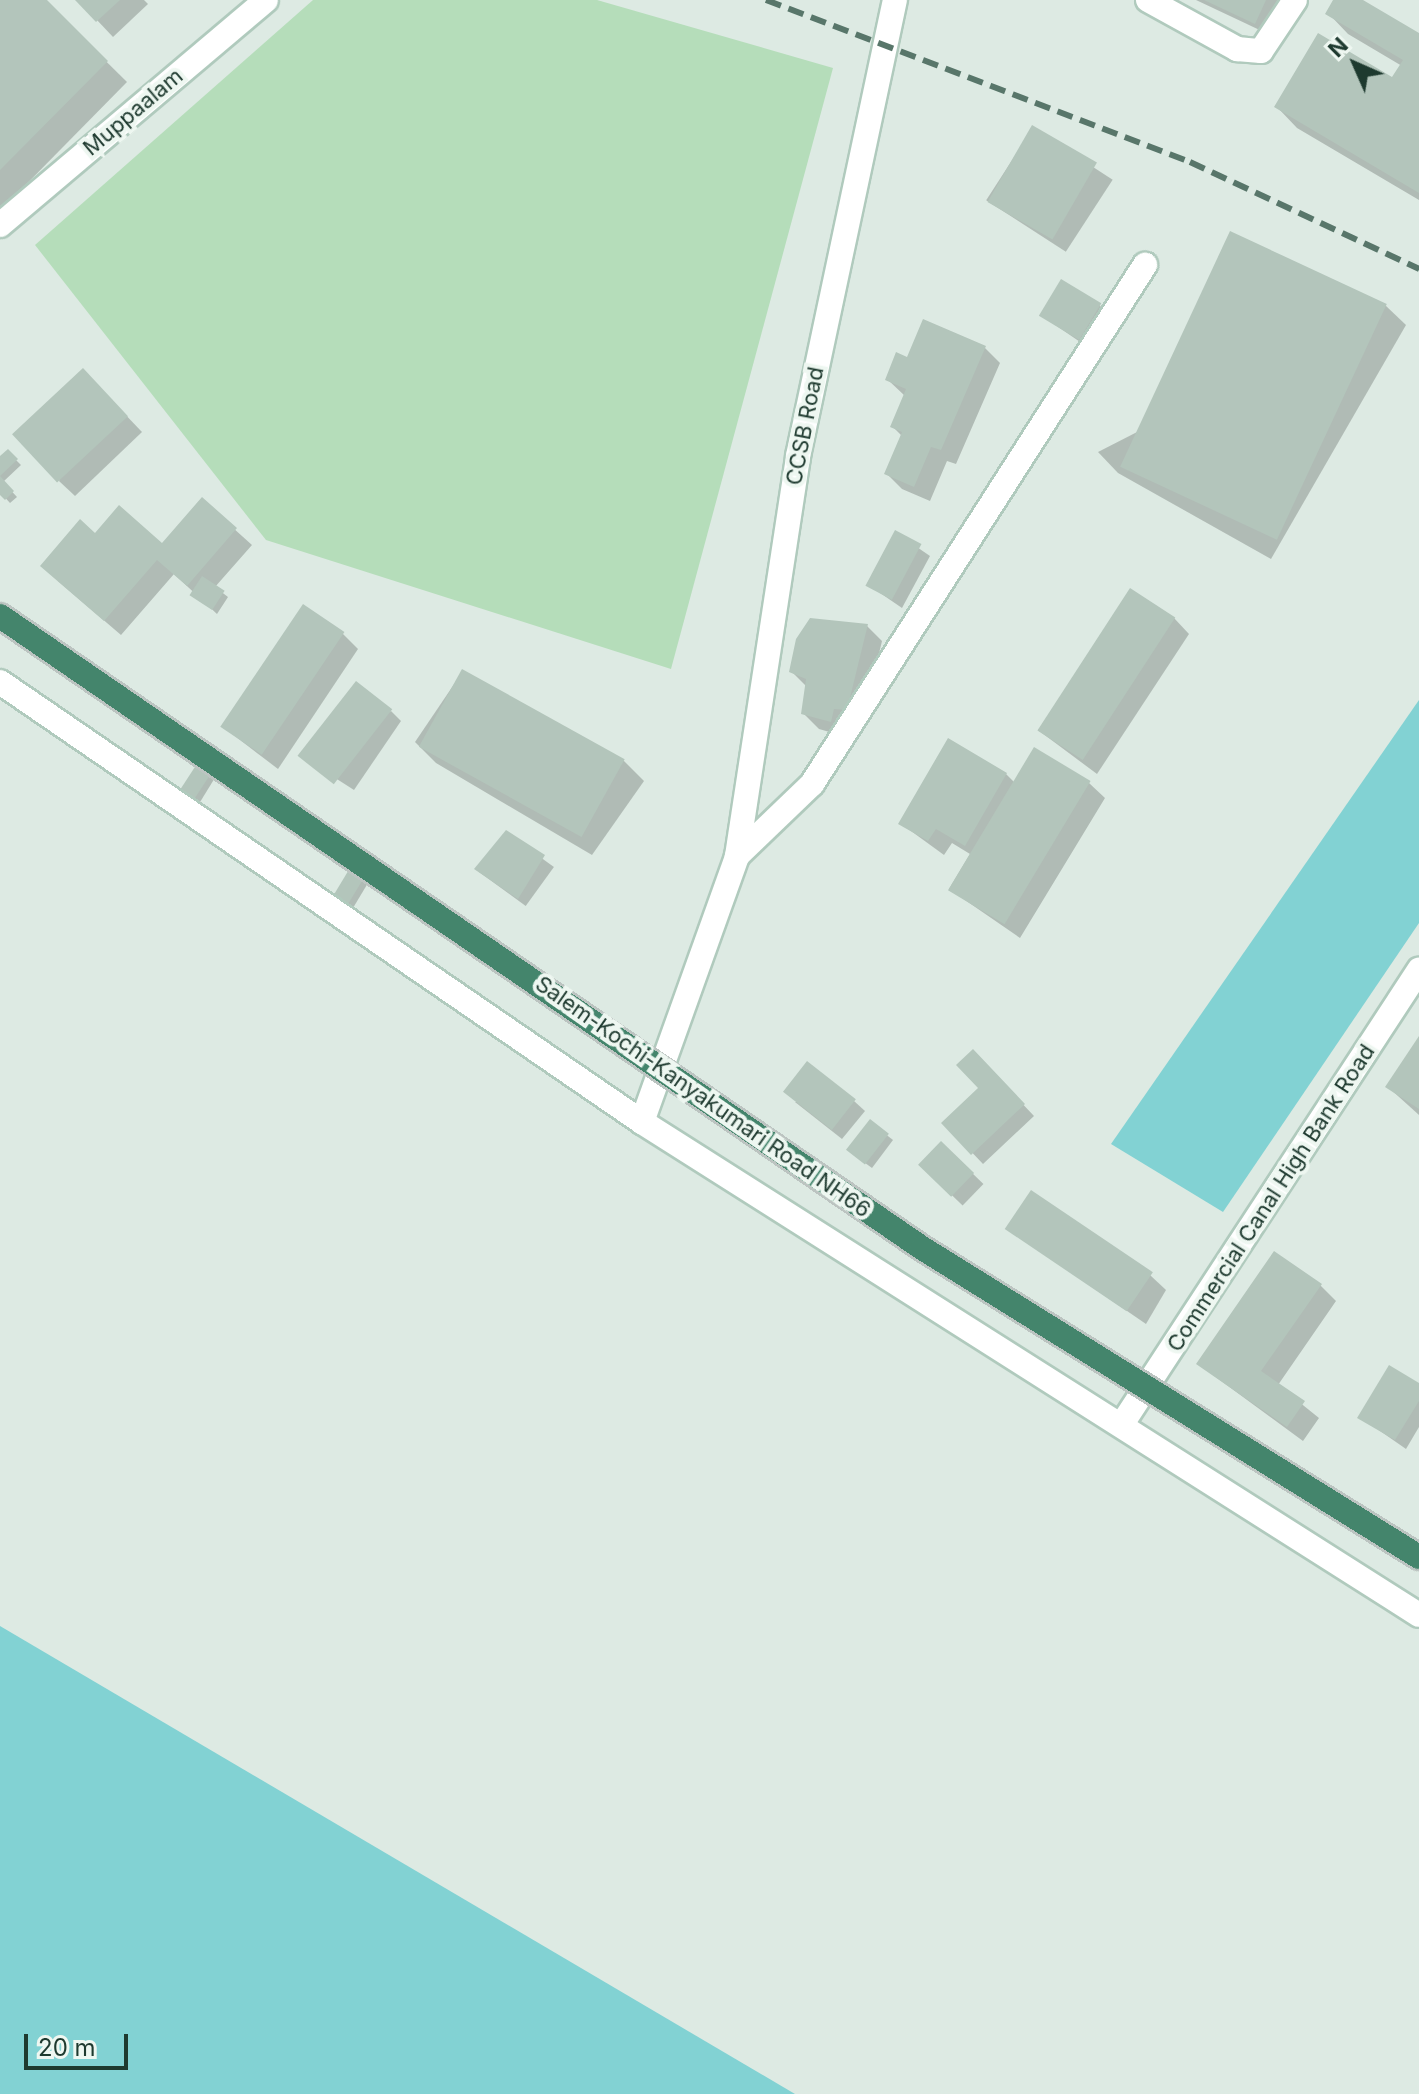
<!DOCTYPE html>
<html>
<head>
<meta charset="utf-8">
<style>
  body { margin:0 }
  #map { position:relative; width:1419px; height:2094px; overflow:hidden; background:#ddeae3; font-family:Inter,sans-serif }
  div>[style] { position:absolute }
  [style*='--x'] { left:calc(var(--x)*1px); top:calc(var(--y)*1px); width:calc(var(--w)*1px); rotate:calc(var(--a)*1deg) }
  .green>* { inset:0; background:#b5ddba }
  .water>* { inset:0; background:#82d2d3 }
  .shadow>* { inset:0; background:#0003; transform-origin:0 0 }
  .building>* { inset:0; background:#b3c5bb; transform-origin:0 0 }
  .roads { filter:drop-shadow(2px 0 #b0cabd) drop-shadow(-2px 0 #b0cabd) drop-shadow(0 2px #b0cabd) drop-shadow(0 -2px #b0cabd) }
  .minor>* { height:24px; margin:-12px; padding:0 12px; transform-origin:12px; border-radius:12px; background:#fff }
  .secondary>* { height:24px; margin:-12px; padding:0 12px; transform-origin:12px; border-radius:12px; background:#fff }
  .rail>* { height:6px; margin-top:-3px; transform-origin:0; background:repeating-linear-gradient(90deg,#58766a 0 16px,transparent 0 24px) }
  .bridges { filter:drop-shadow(2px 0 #bcc4c1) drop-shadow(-2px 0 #bcc4c1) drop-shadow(0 2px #bcc4c1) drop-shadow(0 -2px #bcc4c1) }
  .trunk-bridge>* { height:24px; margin:-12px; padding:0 12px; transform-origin:12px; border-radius:12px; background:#44856c }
  span { translate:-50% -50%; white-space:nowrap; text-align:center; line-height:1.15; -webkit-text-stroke:8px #eef7f1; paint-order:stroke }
  .street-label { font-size:22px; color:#1e3a2f }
  .north { position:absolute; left:1315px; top:24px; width:80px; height:80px; -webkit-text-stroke:6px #eef7f1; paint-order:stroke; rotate:315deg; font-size:22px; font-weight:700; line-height:32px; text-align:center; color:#1e3a2f }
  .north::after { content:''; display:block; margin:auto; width:28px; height:36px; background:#1e3a2f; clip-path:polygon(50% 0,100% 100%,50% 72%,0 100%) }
  .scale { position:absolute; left:24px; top:2034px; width:104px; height:36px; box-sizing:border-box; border:4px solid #1e3a2f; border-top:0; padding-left:10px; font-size:24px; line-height:28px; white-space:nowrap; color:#1e3a2f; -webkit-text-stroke:6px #eef7f1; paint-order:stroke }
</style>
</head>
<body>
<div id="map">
  <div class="green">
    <i style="clip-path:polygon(313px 0,597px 0,833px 68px,671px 669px,266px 540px,35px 245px)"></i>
  </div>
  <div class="water">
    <i style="clip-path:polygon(1419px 700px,1419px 923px,1223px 1212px,1111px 1144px)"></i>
    <i style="clip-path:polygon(0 1626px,795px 2094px,0 2094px)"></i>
  </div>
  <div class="shadow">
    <i style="clip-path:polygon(0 0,44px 0,127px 82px,0 211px)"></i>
    <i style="clip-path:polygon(78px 0,144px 0,148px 4px,113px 37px)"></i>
    <i style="clip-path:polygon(1196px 0,1281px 0,1266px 33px)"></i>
    <i style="clip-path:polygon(1336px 0,1359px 0,1419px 35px,1419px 200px,1297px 128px,1277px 107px,1393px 80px,1402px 66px,1348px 34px,1328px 13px)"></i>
    <i style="left:1033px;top:128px;width:95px;height:86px;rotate:33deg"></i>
    <i style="clip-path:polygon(1099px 305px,1110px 315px,1089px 348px,1042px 316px)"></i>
    <i style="clip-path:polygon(1385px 305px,1406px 325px,1271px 559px,1118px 473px,1098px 452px)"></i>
    <i style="clip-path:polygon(984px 347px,1000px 363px,956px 464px,947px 461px,930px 501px,902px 489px,886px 473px,902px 436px,893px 427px,905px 396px,887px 379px,908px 359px)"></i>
    <i style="clip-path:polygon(98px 386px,142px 432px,75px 496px,59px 481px)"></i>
    <i style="clip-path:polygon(8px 452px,21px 465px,3px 482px,17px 497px,10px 503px,0 492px,0 459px)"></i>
    <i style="clip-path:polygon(202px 500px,252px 545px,215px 587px,228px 597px,217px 614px,174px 574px,121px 635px,58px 581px,95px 536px,162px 546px)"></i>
    <i style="clip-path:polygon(895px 532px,930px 556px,902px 608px,867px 584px)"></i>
    <i style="clip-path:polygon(1174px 618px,1189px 634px,1097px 774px,1038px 730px)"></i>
    <i style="clip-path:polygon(867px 626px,882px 641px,862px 725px,847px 737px,819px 729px,803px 713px,807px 687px,791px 671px)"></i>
    <i style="clip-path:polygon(342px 633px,358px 649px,278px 769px,227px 730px)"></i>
    <i style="clip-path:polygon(463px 671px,624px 761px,644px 781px,592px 855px,436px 763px,415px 742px)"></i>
    <i style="clip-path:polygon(391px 711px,401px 721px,354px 790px,304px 758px)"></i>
    <i style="clip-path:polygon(205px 756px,221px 768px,197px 807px,185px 799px)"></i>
    <i style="clip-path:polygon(1006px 774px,1014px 782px,1089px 783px,1105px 798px,1020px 938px,949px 889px,970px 854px,952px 843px,944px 855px,900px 823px)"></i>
    <i style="left:507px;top:833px;width:58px;height:48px;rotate:36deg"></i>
    <i style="clip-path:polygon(377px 868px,353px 908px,335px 896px)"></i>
    <i style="clip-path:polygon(1419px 1040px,1419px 1115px,1388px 1087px)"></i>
    <i style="clip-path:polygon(973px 1052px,1034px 1116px,983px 1164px,944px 1123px,981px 1088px)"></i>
    <i style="clip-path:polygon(854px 1101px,865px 1111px,842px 1139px,795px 1102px)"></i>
    <i style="clip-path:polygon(870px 1122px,893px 1140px,872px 1168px,854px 1155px)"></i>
    <i style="left:941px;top:1143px;width:59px;height:30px;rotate:44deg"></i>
    <i style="clip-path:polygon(1006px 1228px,1150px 1275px,1166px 1290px,1146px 1324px)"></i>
    <i style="clip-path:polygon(1320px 1285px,1336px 1301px,1278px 1385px,1319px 1418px,1303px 1441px,1198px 1364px)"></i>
    <i style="clip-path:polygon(1419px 1386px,1419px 1427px,1406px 1449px,1360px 1417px)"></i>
  </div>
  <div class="building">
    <i style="clip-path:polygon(0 0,47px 0,108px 61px,0 170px)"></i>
    <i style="clip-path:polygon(75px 0,120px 0,96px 22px)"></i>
    <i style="clip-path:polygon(1204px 0,1266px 0,1255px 24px)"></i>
    <i style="clip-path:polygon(1333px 0,1363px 0,1419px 33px,1419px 193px,1274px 107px,1318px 33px,1392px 77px,1403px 60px,1325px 14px)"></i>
    <i style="left:1032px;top:125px;width:75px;height:89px;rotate:30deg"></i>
    <i style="left:1230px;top:231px;width:173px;height:260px;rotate:25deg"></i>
    <i style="left:1061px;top:279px;width:47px;height:43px;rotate:31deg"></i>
    <i style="clip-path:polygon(923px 319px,986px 346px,941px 450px,931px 447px,914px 487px,884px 474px,902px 432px,890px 427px,906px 389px,885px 380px,896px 352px,907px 357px)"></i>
    <i style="left:83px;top:368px;width:66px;height:97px;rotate:47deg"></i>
    <i style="clip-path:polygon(8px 449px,18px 459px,0 476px,0 456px)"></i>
    <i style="clip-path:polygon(0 476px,14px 491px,5px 500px,0 495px)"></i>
    <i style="clip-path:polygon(202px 497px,237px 528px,187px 586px,157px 560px,104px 621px,40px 566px,80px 519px,95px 533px,119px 505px,162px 543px)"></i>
    <i style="left:895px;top:530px;width:30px;height:63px;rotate:28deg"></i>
    <i style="left:202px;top:576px;width:27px;height:23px;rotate:33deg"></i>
    <i style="left:1130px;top:588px;width:54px;height:170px;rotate:33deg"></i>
    <i style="left:303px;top:604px;width:50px;height:148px;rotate:34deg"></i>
    <i style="clip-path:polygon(810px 618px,868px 624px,847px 710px,834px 709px,831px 722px,801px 714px,806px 679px,789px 672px,796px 639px)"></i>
    <i style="left:462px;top:669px;width:186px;height:89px;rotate:29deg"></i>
    <i style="left:356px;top:681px;width:46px;height:95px;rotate:38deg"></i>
    <i style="clip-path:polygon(948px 738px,1007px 773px,965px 846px,936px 829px,928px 841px,898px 824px)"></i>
    <i style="left:1034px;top:747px;width:66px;height:167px;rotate:31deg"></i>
    <i style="left:204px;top:753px;width:17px;height:49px;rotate:33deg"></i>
    <i style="clip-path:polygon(506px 830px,545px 855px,518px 899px,474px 869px)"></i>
    <i style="left:359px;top:853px;width:17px;height:50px;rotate:31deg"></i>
    <i style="clip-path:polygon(1419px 1036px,1419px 1109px,1385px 1087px)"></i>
    <i style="clip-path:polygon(973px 1049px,1025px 1104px,971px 1155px,941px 1123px,978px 1088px,956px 1065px)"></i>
    <i style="left:807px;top:1061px;width:62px;height:39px;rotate:38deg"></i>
    <i style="left:870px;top:1119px;width:24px;height:39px;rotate:38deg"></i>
    <i style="left:941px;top:1141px;width:46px;height:33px;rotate:44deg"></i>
    <i style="left:1031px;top:1190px;width:147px;height:47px;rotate:34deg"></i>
    <i style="clip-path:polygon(1274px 1251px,1322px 1284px,1261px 1371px,1305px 1401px,1287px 1427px,1196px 1364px)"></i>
    <i style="clip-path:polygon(1389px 1365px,1419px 1383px,1419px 1401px,1395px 1440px,1357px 1418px)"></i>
  </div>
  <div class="roads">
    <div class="minor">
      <i style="--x:0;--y:225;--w:348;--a:-40.2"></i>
      <i style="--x:737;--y:856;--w:104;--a:-43.8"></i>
      <i style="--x:812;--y:784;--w:617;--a:-57.32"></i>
    </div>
    <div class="secondary">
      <i style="--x:1148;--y:0;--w:102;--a:28.8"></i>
      <i style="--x:1237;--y:49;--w:24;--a:5"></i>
      <i style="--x:1261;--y:51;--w:61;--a:-56.3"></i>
      <i style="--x:0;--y:682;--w:778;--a:34.43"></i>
      <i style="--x:642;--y:1122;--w:920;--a:32.39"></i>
      <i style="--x:642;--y:1122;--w:282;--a:-70.3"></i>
      <i style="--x:737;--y:856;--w:405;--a:-81.3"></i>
      <i style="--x:798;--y:456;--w:466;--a:-78"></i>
      <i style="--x:1122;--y:1424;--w:543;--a:-56.81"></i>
    </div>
  </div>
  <div class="rail">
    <i style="--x:766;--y:0;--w:454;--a:20.9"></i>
    <i style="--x:1190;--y:162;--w:253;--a:25"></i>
  </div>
  <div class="bridges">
    <div class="trunk-bridge">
      <i style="--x:0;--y:616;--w:1118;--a:34.43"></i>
      <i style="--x:922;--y:1248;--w:585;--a:31.87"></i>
    </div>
  </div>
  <div class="street-label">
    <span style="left:133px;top:112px;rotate:-40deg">Muppaalam</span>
    <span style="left:805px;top:426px;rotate:-79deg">CCSB Road</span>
    <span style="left:703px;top:1097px;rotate:35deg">Salem-Kochi-Kanyakumari Road NH66</span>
    <span style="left:1271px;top:1198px;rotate:-57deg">Commercial Canal High Bank Road</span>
  </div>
  <div class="north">N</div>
  <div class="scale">20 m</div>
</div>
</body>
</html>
